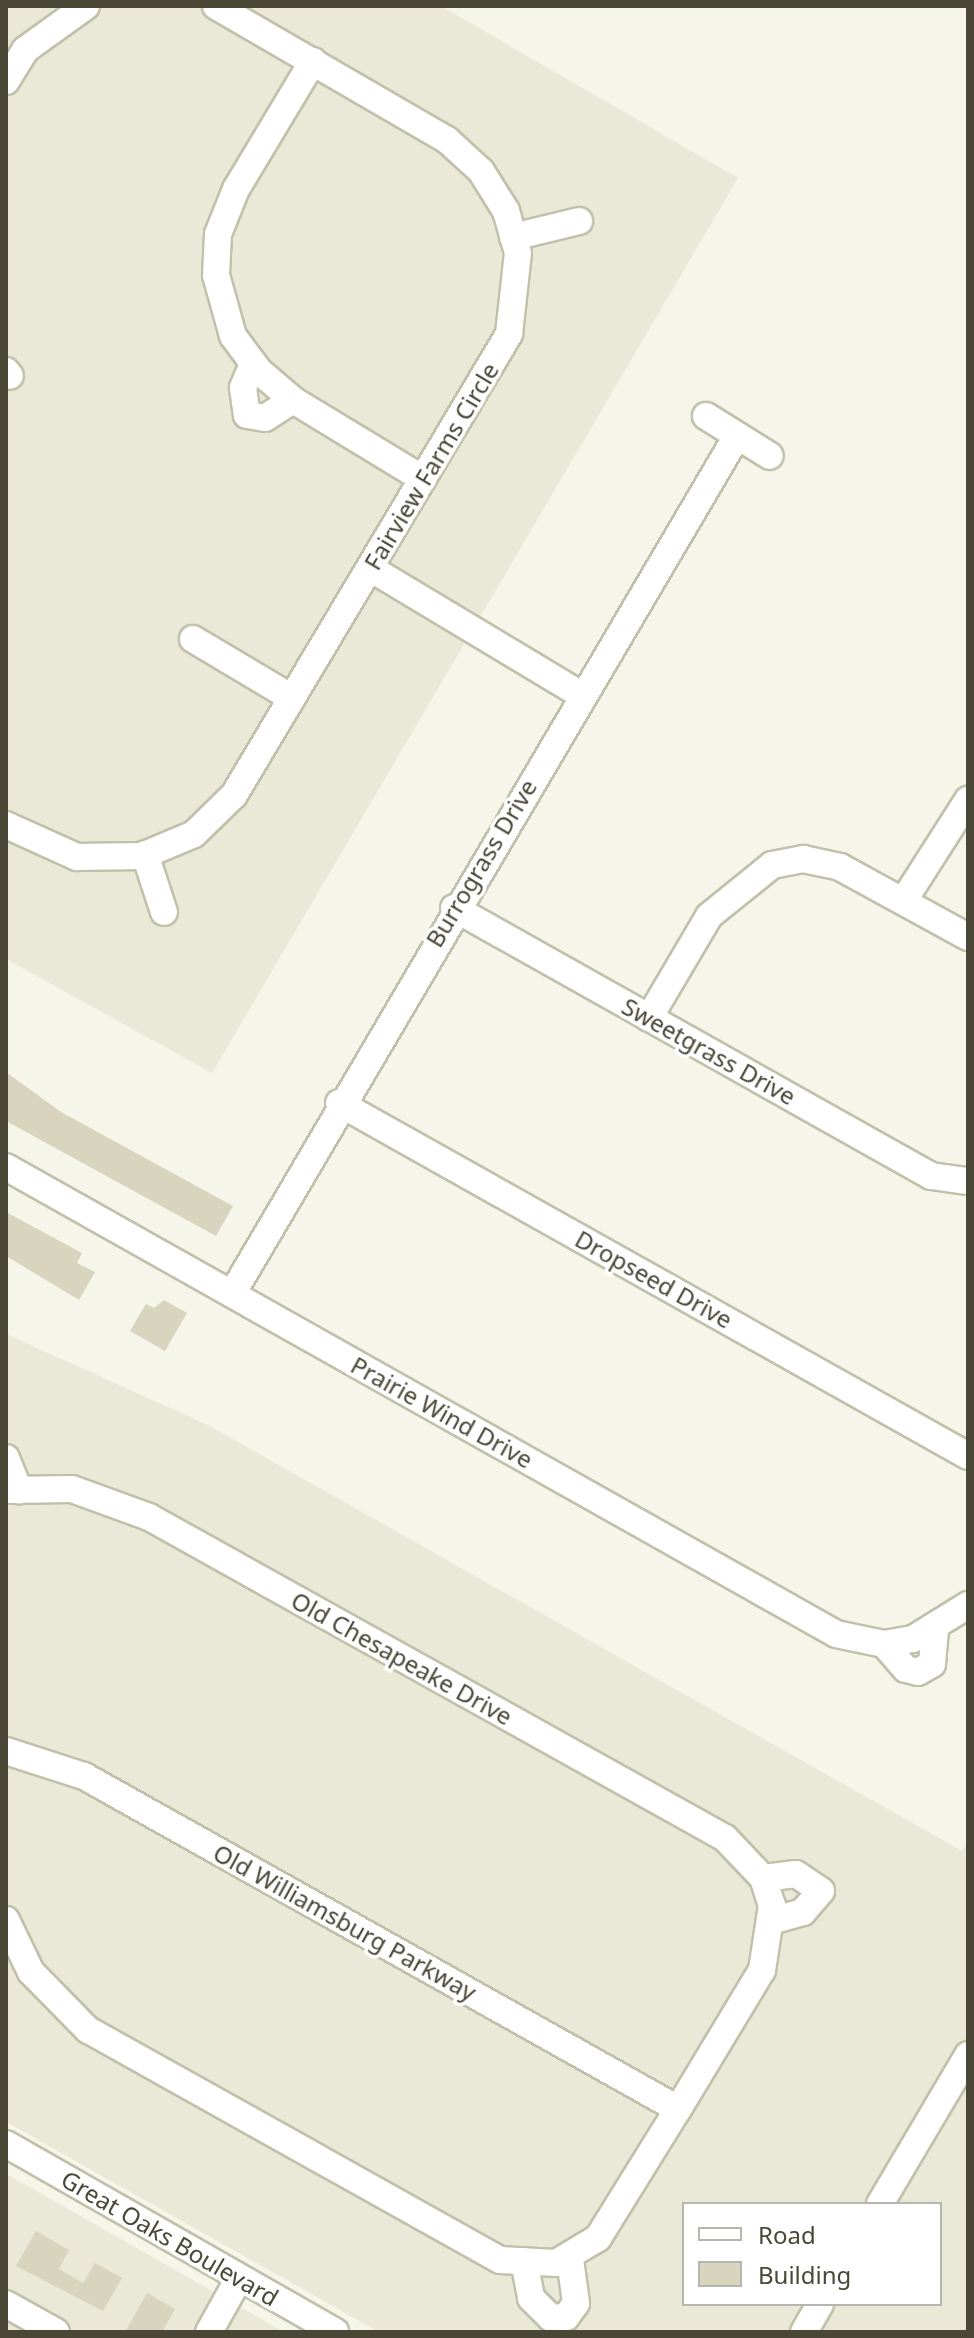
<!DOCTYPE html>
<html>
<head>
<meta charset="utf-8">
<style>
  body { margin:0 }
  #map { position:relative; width:974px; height:2338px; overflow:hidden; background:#f6f5e9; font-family:"Noto Sans",sans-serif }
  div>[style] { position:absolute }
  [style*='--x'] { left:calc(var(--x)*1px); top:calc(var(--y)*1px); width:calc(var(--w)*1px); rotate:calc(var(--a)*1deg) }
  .residential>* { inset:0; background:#eae8d7 }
  .building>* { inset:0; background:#d8d4be }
  .roads { filter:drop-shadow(2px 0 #c2c0ab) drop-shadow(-2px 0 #c2c0ab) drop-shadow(0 2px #c2c0ab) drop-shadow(0 -2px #c2c0ab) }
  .minor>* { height:26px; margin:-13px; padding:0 13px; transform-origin:13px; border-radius:13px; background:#fff }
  span { translate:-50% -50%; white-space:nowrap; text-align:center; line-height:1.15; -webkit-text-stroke:7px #fff; paint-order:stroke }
  .street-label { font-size:24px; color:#4a4737 }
  .frame { position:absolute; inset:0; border:8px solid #4a4737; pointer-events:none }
  .legend { position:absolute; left:682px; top:2202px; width:260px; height:104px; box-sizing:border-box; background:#fff; border:2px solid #b7b5af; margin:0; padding:10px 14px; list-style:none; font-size:24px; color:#4a4737 }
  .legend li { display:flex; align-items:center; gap:16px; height:40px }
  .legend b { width:40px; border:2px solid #b7b5af }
</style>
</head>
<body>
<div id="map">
  <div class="residential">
    <i style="clip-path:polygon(6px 6px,441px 6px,738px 178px,212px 1073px,6px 959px)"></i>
    <i style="clip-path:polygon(evenodd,6px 1334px,208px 1425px,962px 1851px,968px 1842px,968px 2332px,379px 2332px,6px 2122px,6px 1334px,684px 2204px,940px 2204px,940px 2304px,684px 2304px,684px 2204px)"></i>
    <i style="clip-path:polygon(6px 2174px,47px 2197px,284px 2332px,6px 2332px)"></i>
  </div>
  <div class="building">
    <i style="clip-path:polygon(6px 1072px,61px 1112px,233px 1206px,216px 1236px,6px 1121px)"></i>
    <i style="clip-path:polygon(6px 1212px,82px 1253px,77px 1263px,95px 1272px,79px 1300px,6px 1256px)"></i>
    <i style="clip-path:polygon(164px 1300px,187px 1313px,165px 1351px,130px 1331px,146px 1304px,154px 1308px)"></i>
    <i style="clip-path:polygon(36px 2231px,69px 2250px,59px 2269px,83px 2283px,95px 2263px,122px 2278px,103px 2311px,16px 2266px)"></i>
    <i style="clip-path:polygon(147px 2293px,175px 2309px,162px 2332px,125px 2332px)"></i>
  </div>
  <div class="roads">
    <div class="minor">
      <i style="--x:313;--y:61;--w:149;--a:121"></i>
      <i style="--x:236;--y:189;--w:48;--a:111.8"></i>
      <i style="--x:218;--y:234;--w:41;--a:92.8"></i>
      <i style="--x:216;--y:275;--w:63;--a:74.4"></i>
      <i style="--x:233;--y:336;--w:44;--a:53.4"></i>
      <i style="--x:259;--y:371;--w:45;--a:40.5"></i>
      <i style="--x:293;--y:400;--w:152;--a:31.3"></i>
      <i style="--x:6;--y:81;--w:36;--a:-58"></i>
      <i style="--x:25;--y:50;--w:75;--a:-35.8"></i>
      <i style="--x:513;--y:237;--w:68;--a:-13.6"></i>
      <i style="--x:253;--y:364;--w:26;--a:113"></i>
      <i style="--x:243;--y:388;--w:27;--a:82"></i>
      <i style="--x:247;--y:415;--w:18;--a:9"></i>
      <i style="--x:265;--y:418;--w:33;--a:-33"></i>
      <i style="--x:6;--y:371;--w:6;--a:51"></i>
      <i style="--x:706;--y:416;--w:75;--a:32"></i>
      <i style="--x:370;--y:568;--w:246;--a:31"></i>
      <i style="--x:193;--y:639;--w:115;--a:30.8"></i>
      <i style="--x:6;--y:825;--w:78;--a:24.3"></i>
      <i style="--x:77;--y:857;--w:65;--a:-0.9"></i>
      <i style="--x:142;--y:856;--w:56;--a:-22.9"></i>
      <i style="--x:194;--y:834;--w:56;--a:-44.3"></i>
      <i style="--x:234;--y:795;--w:537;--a:-59.18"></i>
      <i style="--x:509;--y:334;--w:81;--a:-83.7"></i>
      <i style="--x:518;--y:253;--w:44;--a:-105.9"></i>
      <i style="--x:506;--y:211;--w:47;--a:-122"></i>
      <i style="--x:481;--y:171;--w:46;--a:-137.6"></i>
      <i style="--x:447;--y:140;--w:267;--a:-149.9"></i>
      <i style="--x:145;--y:854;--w:61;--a:71.9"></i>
      <i style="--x:904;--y:900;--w:119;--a:-57.4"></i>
      <i style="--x:454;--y:908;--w:547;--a:29.33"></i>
      <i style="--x:931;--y:1176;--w:37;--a:8"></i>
      <i style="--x:649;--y:1018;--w:118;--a:-59.5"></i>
      <i style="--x:709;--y:916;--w:81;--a:-39"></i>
      <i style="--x:772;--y:865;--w:32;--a:-11"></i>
      <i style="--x:803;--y:859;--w:38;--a:12"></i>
      <i style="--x:840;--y:867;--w:146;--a:28.7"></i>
      <i style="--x:339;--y:1103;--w:721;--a:29.3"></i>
      <i style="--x:6;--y:1167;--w:952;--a:29.36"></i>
      <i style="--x:836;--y:1634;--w:49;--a:11.8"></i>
      <i style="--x:884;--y:1644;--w:29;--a:-10"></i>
      <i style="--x:913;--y:1639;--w:65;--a:-31.7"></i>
      <i style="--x:232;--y:1294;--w:996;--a:-59.52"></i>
      <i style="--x:6;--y:1458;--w:35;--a:68"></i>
      <i style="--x:6;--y:1490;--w:66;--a:-0.9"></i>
      <i style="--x:72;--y:1489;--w:82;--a:20"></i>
      <i style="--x:149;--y:1517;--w:659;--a:29.13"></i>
      <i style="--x:725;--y:1838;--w:55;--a:46.5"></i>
      <i style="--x:763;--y:1878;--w:28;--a:72"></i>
      <i style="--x:772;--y:1905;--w:66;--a:98.7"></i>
      <i style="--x:762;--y:1970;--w:162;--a:121.1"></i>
      <i style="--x:678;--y:2109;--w:152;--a:121.8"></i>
      <i style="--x:598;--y:2238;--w:49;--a:149.2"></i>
      <i style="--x:556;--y:2263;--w:56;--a:-176.9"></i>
      <i style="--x:500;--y:2260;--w:472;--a:-150.8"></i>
      <i style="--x:88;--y:2030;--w:81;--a:-134.5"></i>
      <i style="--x:31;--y:1972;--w:58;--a:-115.7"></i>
      <i style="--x:884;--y:1644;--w:33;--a:49"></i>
      <i style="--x:906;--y:1669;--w:12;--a:14"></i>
      <i style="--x:918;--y:1672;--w:16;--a:-30"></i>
      <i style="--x:932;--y:1664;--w:34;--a:-85"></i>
      <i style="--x:6;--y:1751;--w:82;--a:17.8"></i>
      <i style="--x:84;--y:1776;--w:681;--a:29.28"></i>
      <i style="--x:763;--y:1878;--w:33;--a:-7"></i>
      <i style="--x:796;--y:1874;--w:30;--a:34"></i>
      <i style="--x:821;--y:1891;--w:28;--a:131"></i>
      <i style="--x:803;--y:1912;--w:32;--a:164"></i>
      <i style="--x:6;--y:2144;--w:379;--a:29.7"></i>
      <i style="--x:880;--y:2204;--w:173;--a:-59.4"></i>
      <i style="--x:524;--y:2261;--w:38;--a:79"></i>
      <i style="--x:531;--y:2298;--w:28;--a:45"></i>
      <i style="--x:551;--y:2318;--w:15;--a:-4"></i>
      <i style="--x:566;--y:2317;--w:17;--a:-54"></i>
      <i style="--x:576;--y:2303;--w:44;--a:-97.8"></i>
      <i style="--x:6;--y:2304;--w:57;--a:29.2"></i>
      <i style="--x:209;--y:2332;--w:62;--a:-60.9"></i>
      <i style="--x:804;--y:2332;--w:32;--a:-60"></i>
    </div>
  </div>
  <div class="street-label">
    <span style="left:431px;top:466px;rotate:-59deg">Fairview Farms Circle</span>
    <span style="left:481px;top:863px;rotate:-59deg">Burrograss Drive</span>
    <span style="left:709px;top:1051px;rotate:29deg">Sweetgrass Drive</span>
    <span style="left:654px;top:1279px;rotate:29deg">Dropseed Drive</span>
    <span style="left:442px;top:1412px;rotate:29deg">Prairie Wind Drive</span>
    <span style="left:402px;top:1658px;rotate:29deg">Old Chesapeake Drive</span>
    <span style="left:345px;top:1922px;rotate:29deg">Old Williamsburg Parkway</span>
    <span style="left:170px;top:2238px;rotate:30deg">Great Oaks Boulevard</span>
  </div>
  <div class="frame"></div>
  <ul class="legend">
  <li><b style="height:10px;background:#fff"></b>Road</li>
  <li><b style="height:22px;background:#d8d4be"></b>Building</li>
  </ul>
</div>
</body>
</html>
